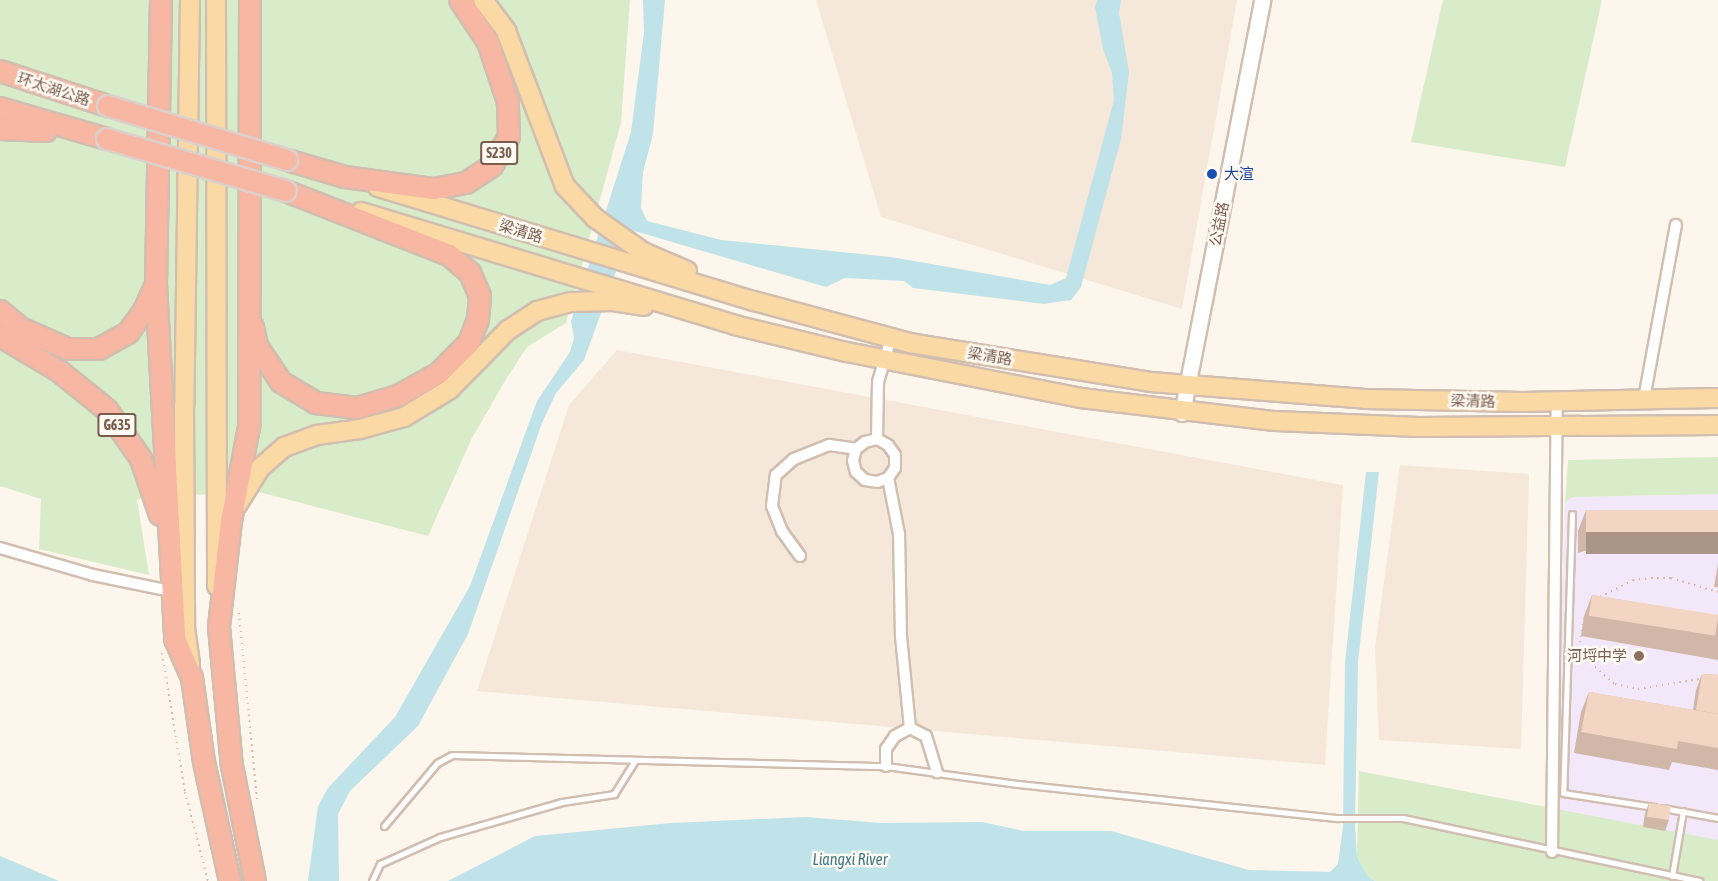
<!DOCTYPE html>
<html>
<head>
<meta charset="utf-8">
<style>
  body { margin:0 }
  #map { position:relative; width:1718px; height:881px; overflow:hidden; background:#fdf6ec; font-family:"Asap Condensed","Noto Sans SC",sans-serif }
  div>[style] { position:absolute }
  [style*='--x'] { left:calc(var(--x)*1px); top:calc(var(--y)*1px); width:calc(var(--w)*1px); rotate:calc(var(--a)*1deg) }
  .residential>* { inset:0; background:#f5e8da }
  .education>* { inset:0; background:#f3e8fa }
  .green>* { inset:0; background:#d8ecc9 }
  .water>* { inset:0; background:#bfe3e8 }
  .path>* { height:2px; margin-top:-1px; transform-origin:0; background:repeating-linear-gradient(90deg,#d9b8a5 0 1.5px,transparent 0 6px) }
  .roads { filter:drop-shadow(2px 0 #d1beb0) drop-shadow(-2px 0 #d1beb0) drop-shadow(0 2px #d1beb0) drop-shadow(0 -2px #d1beb0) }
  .lane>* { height:5px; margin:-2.5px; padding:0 2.5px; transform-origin:2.5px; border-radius:2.5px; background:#fff }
  .street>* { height:10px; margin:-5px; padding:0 5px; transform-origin:5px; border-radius:5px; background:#fff }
  .secondary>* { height:15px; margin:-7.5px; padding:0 7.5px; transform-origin:7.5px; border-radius:7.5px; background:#fff }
  .primary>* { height:18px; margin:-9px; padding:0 9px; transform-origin:9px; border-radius:9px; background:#fbd9a5 }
  .highway>* { height:20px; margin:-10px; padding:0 10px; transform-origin:10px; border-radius:10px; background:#f7b7a3 }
  .bridges { filter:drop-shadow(2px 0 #dad1cd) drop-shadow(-2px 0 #dad1cd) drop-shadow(0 2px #dad1cd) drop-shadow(0 -2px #dad1cd) }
  .highway-bridge>* { height:20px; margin:-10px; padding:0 10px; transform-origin:10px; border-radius:10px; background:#f7b7a3 }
  .wall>* { inset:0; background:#d1b7a8 }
  .shaded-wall>* { inset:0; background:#aa9588; transform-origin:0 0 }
  .building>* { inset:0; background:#f3d5c3; transform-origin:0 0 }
  .dots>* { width:16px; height:16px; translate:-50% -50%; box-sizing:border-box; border:3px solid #fffaf3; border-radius:50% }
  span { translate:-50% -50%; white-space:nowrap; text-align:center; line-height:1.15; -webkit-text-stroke:5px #fffaf3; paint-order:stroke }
  .shield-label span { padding:2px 4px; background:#fffaf3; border:2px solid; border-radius:4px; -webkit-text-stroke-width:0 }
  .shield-label { font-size:14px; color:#7a5c4d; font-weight:700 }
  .street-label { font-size:15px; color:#7a5c4d }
  .transit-label { font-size:15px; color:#164399 }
  .left { translate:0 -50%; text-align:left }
  .education-label { font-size:15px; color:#785e54 }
  .right { translate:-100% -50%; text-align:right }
  .water-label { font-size:16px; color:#437c86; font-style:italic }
</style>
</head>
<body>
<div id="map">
  <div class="residential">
    <i style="clip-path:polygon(816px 0,1237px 0,1182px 309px,881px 217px)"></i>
    <i style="clip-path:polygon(617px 350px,1343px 485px,1325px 765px,477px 691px,569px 405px)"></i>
    <i style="clip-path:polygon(1400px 465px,1529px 474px,1521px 749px,1379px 740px,1375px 647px)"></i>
  </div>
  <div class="education">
    <i style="clip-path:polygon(1718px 494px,1718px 840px,1554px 810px,1565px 502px,1573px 497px)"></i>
  </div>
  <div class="green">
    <i style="clip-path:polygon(0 0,630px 0,621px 123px,566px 323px,527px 347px,505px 381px,472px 438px,428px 536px,255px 491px,137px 499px,149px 575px,39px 549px,41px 499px,0 486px)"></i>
    <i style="clip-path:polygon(1443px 0,1602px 0,1565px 167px,1411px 142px)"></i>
    <i style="clip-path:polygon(1718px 457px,1718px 494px,1573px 497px,1565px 502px,1568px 460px)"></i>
    <i style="clip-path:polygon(1359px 771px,1718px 840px,1718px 881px,1375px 881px,1367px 875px,1357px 857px)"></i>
  </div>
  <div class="water">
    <i style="clip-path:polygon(643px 0,665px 0,653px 134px,643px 172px,641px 208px,647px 221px,721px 240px,891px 257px,1050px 285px,1066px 278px,1114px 100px,1112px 73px,1103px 49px,1095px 7px,1097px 0,1121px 0,1119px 13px,1129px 72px,1121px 139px,1081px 287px,1071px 300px,1044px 304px,913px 288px,904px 281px,845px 278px,826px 287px,631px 230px,584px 360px,556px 393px,542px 423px,468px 634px,418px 726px,350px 791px,338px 814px,339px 881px,308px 881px,318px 806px,328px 788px,395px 717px,470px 586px,537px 401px,570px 352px,574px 338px,571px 321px,631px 132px,644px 32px)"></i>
    <i style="clip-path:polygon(1366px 472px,1379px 472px,1358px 662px,1355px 825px,1357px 857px,1367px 875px,1375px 881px,448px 881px,535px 836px,671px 823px,806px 817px,881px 823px,982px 822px,1024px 831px,1111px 831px,1249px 870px,1330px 872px,1338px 864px,1343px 827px,1345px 662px)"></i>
    <i style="clip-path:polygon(0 856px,59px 881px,0 881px)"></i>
  </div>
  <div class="path">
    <i style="--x:1600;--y:597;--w:37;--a:-27"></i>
    <i style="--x:1633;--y:580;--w:18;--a:-6"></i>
    <i style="--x:1651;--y:578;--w:20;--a:0"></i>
    <i style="--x:1671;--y:578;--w:49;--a:16.6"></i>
    <i style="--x:239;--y:613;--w:187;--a:84.5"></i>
    <i style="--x:1584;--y:618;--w:23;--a:100"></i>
    <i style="--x:1580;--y:641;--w:19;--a:72"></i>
    <i style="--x:1586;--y:659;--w:38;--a:41"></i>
    <i style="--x:1615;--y:684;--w:24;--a:12"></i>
    <i style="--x:1638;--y:689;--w:63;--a:-9.2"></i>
    <i style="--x:162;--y:653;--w:141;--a:80.6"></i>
    <i style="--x:185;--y:792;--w:92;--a:75.5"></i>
  </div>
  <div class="roads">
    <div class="lane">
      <i style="--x:1572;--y:514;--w:279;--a:91.8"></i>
      <i style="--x:1563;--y:793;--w:92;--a:8.7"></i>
      <i style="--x:1663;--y:808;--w:56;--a:10.3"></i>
      <i style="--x:384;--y:826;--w:82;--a:-49.9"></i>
      <i style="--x:437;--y:763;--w:17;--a:-28"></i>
      <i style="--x:452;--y:755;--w:434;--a:1.5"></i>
      <i style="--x:886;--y:766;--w:133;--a:7.8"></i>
      <i style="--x:1018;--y:784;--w:322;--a:6.1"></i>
      <i style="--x:1338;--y:818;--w:65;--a:0"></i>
      <i style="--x:1403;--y:818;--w:303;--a:12"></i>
      <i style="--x:1672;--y:876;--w:66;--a:-80.4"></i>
      <i style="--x:372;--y:881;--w:19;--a:-65"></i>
      <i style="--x:380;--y:864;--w:66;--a:-24.2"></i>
      <i style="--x:440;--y:837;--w:127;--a:-16"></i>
      <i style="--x:562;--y:802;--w:53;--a:-8.7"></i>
      <i style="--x:614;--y:794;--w:40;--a:-58"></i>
    </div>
    <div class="street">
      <i style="--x:1644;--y:399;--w:177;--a:-79.6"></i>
      <i style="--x:877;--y:439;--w:57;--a:-89"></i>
      <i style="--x:878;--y:382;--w:46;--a:-73.5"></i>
      <i style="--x:0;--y:548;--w:97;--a:16.2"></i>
      <i style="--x:93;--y:575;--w:80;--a:11.6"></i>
      <i style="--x:800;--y:556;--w:31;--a:-126"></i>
      <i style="--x:782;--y:531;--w:27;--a:-112"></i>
      <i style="--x:772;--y:506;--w:31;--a:-83"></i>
      <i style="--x:776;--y:475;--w:24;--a:-42"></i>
      <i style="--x:794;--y:459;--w:38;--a:-22"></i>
      <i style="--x:829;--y:445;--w:27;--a:8"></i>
      <i style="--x:910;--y:728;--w:18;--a:27"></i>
      <i style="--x:926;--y:736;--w:38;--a:73"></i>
      <i style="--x:886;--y:766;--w:17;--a:-90"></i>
      <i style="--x:886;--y:749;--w:16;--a:-55"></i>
      <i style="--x:895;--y:736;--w:17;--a:-28"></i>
      <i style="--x:910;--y:728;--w:92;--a:-95.6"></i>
      <i style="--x:901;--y:636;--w:102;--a:-91.1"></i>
      <i style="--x:899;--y:534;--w:57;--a:-101.1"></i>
      <i style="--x:888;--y:478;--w:12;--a:-55"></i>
      <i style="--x:895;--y:468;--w:13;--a:-90"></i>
      <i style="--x:895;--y:455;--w:12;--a:-125"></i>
      <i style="--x:888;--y:445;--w:13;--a:-151"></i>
      <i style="--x:877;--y:439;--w:12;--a:166"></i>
      <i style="--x:865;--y:442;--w:11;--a:142"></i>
      <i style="--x:856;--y:449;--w:12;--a:104"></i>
      <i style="--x:853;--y:461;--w:11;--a:75"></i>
      <i style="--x:856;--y:472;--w:12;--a:42"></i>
      <i style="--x:865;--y:480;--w:12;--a:9"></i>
      <i style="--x:877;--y:482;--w:12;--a:-20"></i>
      <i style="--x:1552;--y:852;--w:451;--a:-89.4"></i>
    </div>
    <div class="secondary">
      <i style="--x:1182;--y:413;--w:421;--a:-79"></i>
    </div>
    <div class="primary">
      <i style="--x:190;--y:0;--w:406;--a:90.8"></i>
      <i style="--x:184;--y:406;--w:222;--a:89.7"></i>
      <i style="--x:185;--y:628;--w:36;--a:82"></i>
      <i style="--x:216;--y:0;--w:586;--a:89.9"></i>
      <i style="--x:483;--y:0;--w:39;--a:53"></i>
      <i style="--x:506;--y:31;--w:166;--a:69.2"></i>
      <i style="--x:565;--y:186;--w:44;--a:46.8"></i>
      <i style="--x:595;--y:218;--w:59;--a:35.3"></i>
      <i style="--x:643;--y:252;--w:48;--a:23.4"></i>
      <i style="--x:378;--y:187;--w:393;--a:16.9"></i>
      <i style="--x:754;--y:301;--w:162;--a:15.1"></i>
      <i style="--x:910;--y:343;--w:244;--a:9.2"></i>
      <i style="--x:1151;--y:382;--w:215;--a:4.5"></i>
      <i style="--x:1365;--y:399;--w:158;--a:1.1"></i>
      <i style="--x:1523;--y:402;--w:195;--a:-1.2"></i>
      <i style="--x:361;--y:212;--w:391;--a:16.8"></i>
      <i style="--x:735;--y:325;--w:115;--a:13.6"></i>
      <i style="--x:847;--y:352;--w:238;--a:11.1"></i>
      <i style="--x:1081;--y:398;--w:195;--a:6.8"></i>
      <i style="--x:1275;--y:421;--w:144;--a:2.4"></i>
      <i style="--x:1419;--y:427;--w:299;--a:-0.4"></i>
      <i style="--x:237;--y:505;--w:44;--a:-58.1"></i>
      <i style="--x:260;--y:468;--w:32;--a:-41"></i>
      <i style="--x:284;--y:447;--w:35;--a:-20"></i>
      <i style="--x:317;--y:435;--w:43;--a:-7.9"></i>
      <i style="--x:360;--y:429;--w:46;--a:-15.3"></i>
      <i style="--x:404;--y:417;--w:54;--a:-31.3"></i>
      <i style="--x:450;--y:389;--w:83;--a:-45.5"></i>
      <i style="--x:508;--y:330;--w:35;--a:-33"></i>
      <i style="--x:537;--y:311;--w:35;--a:-15"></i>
      <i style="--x:571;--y:302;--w:42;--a:-1.4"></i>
      <i style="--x:613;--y:301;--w:31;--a:9"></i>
    </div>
    <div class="highway">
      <i style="--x:161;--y:0;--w:284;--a:91"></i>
      <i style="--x:156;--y:284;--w:356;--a:86.9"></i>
      <i style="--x:175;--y:639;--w:43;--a:66.4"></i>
      <i style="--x:192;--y:678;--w:85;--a:81.9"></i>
      <i style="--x:204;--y:762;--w:122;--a:77.7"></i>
      <i style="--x:250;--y:0;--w:427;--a:90.1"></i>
      <i style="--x:249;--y:427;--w:96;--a:100.8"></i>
      <i style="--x:231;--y:521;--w:107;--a:96.5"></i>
      <i style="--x:219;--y:627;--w:140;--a:84.7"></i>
      <i style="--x:232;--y:766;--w:117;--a:78.7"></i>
      <i style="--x:0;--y:71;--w:114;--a:18"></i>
      <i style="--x:0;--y:108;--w:111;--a:16.2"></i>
      <i style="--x:0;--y:129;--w:46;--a:2.5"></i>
      <i style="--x:287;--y:160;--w:60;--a:16.3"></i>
      <i style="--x:345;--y:177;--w:90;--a:7.7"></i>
      <i style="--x:434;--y:189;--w:33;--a:-11"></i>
      <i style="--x:466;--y:183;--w:31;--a:-33"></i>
      <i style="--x:492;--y:166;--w:34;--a:-60"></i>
      <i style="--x:509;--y:136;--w:34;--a:-92"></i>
      <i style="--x:508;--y:102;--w:63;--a:-108.4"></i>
      <i style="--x:488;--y:42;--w:50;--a:-123.7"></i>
      <i style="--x:0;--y:311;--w:26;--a:40"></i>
      <i style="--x:20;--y:328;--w:52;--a:23.6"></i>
      <i style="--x:68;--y:349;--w:31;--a:0"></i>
      <i style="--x:99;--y:349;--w:33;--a:-29"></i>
      <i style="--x:128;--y:333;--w:27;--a:-54"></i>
      <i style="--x:144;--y:311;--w:24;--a:-66"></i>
      <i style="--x:253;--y:327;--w:19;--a:78"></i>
      <i style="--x:257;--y:346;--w:43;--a:56.3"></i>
      <i style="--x:281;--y:382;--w:41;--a:31"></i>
      <i style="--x:316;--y:403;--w:41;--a:7"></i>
      <i style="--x:357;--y:408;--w:43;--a:-16.3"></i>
      <i style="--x:398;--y:396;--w:46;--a:-28.8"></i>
      <i style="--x:438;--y:374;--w:44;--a:-45"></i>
      <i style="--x:469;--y:343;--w:25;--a:-69"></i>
      <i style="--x:478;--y:320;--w:24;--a:-85"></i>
      <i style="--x:480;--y:296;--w:25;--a:-113"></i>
      <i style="--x:470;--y:273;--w:28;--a:-139"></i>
      <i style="--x:449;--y:255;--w:175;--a:-158.6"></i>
      <i style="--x:0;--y:336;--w:69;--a:30.7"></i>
      <i style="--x:59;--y:371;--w:62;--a:39.1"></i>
      <i style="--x:107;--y:410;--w:60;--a:55.2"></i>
      <i style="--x:141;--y:459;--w:59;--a:71.3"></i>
    </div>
  </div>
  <div class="bridges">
    <div class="highway-bridge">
      <i style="--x:108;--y:106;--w:187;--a:16.8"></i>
      <i style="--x:107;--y:139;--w:186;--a:16.2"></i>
    </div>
  </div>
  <div class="wall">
    <i style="clip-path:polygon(1586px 510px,1718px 511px,1578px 553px,1578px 531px)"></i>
    <i style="clip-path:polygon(1718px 563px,1718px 587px,1714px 587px)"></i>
    <i style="clip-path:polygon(1592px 595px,1718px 616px,1718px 660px,1581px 636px,1584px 616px)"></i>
    <i style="clip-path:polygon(1702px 674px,1718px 675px,1718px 770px,1672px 762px,1669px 770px,1574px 753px,1581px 712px,1589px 692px,1693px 710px,1696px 690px)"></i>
    <i style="clip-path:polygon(1649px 803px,1669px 820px,1665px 831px,1643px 827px,1645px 813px)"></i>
  </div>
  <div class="shaded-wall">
    <i style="left:1586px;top:532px;width:132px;height:22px"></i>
  </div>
  <div class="building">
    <i style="left:1586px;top:510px;width:132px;height:22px"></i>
    <i style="left:1592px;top:595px;width:128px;height:21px;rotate:9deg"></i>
    <i style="clip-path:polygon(1702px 674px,1718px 675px,1718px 714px,1696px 710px)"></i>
    <i style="clip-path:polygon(1589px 692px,1718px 714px,1718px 748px,1678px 741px,1677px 749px,1581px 732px)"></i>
    <i style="left:1649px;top:803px;width:22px;height:14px;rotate:8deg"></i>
  </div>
  <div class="dots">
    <i style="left:1212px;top:174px;background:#1a4fb4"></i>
    <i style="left:1639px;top:656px;background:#8d6e63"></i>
  </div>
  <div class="shield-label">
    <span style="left:499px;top:153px">S230</span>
    <span style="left:117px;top:425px">G635</span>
  </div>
  <div class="street-label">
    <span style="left:54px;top:89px;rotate:18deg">环太湖公路</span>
    <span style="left:1219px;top:224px;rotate:-79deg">公益路</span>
    <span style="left:521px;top:231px;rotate:17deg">梁清路</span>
    <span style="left:990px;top:356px;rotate:9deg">梁清路</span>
    <span style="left:1473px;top:401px;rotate:1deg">梁清路</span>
  </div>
  <div class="transit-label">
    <span class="left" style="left:1224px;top:174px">大渲</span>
  </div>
  <div class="education-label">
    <span class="right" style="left:1627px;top:656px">河埒中学</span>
  </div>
  <div class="water-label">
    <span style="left:850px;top:859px">Liangxi River</span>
  </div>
</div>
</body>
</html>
